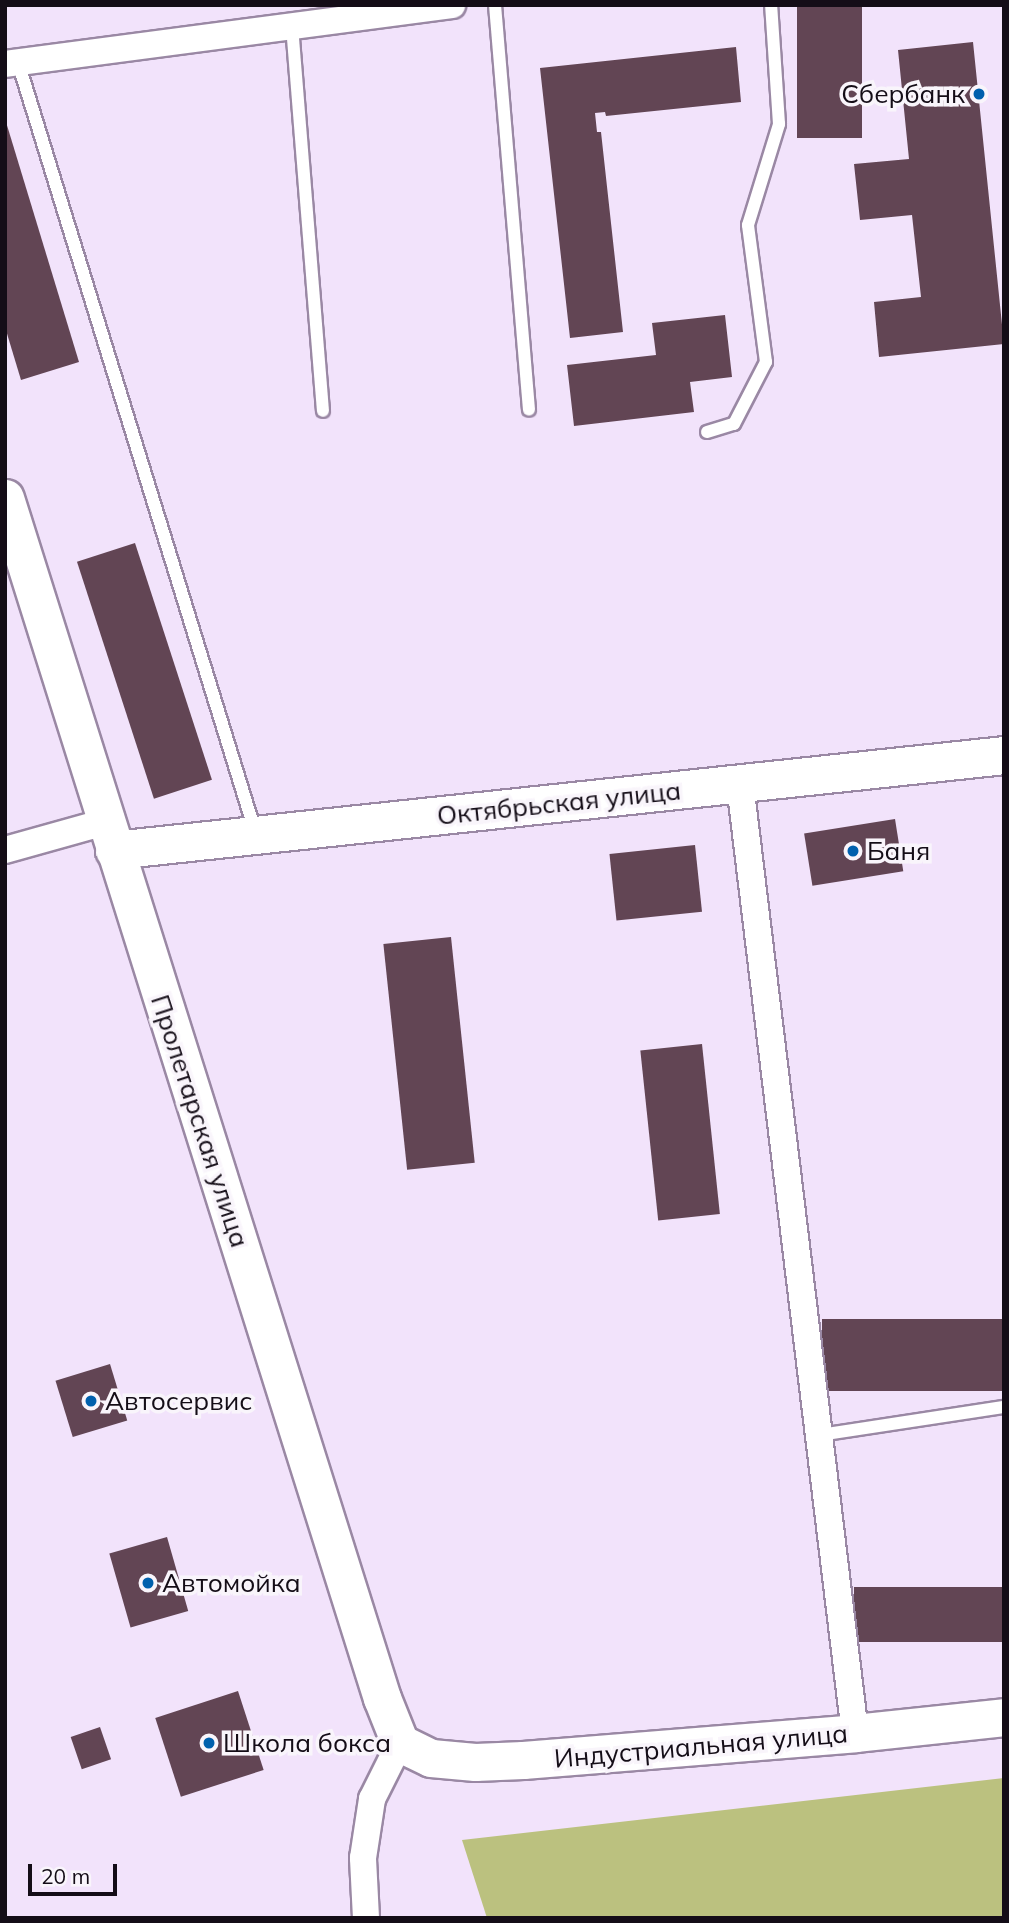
<!DOCTYPE html>
<html>
<head>
<meta charset="utf-8">
<style>
  body { margin:0 }
  #map { position:relative; width:1009px; height:1923px; overflow:hidden; background:#f2e3fb; font-family:Mulish,sans-serif }
  div>[style] { position:absolute }
  [style*='--x'] { left:calc(var(--x)*1px); top:calc(var(--y)*1px); width:calc(var(--w)*1px); rotate:calc(var(--a)*1deg) }
  .green>* { inset:0; background:#bbc17f }
  .building>* { inset:0; background:#624554; transform-origin:0 0 }
  .roads { filter:drop-shadow(2px 0 #9a88a4) drop-shadow(-2px 0 #9a88a4) drop-shadow(0 2px #9a88a4) drop-shadow(0 -2px #9a88a4) }
  .lane>* { height:12px; margin:-6px; padding:0 6px; transform-origin:6px; border-radius:6px; background:#fff }
  .street>* { height:26px; margin:-13px; padding:0 13px; transform-origin:13px; border-radius:13px; background:#fff }
  .secondary>* { height:37px; margin:-18.5px; padding:0 18.5px; transform-origin:18.5px; border-radius:18.5px; background:#fff }
  .dots>* { width:19px; height:19px; translate:-50% -50%; box-sizing:border-box; border:4px solid #f9f5fb; border-radius:50% }
  span { translate:-50% -50%; white-space:nowrap; text-align:center; line-height:1.15; -webkit-text-stroke:7px #f9f5fb; paint-order:stroke }
  .poi-label { font-size:26px; color:#140d17 }
  .right { translate:-100% -50%; text-align:right }
  .left { translate:0 -50%; text-align:left }
  .street-label { font-size:26px; color:#140d17 }
  .frame { position:absolute; inset:0; border:7px solid #140d17; pointer-events:none }
  .scale { position:absolute; left:28px; top:1864px; width:89px; height:32px; box-sizing:border-box; border:4px solid #140d17; border-top:0; padding-left:9px; font-size:21px; line-height:24px; white-space:nowrap; color:#140d17; -webkit-text-stroke:5px #f9f5fb; paint-order:stroke }
</style>
</head>
<body>
<div id="map">
  <div class="green">
    <i style="clip-path:polygon(1004px 1778px,1004px 1918px,487px 1918px,462px 1840px)"></i>
  </div>
  <div class="building">
    <i style="left:797px;top:5px;width:65px;height:133px"></i>
    <i style="clip-path:polygon(973px 42px,1004px 344px,879px 357px,874px 302px,921px 297px,912px 215px,860px 220px,854px 164px,909px 159px,898px 50px)"></i>
    <i style="clip-path:polygon(736px 47px,741px 102px,606px 116px,605px 112px,595px 113px,597px 132px,601px 132px,623px 332px,570px 338px,540px 68px)"></i>
    <i style="clip-path:polygon(6px 122px,79px 362px,21px 380px,5px 327px)"></i>
    <i style="clip-path:polygon(725px 315px,732px 377px,690px 382px,694px 412px,574px 426px,567px 365px,656px 355px,652px 323px)"></i>
    <i style="left:135px;top:543px;width:249px;height:61px;rotate:72deg"></i>
    <i style="left:895px;top:819px;width:53px;height:92px;rotate:81deg"></i>
    <i style="left:695px;top:845px;width:67px;height:86px;rotate:84deg"></i>
    <i style="left:451px;top:937px;width:227px;height:68px;rotate:84deg"></i>
    <i style="left:702px;top:1044px;width:171px;height:62px;rotate:84deg"></i>
    <i style="left:1004px;top:1319px;width:72px;height:182px;rotate:90deg"></i>
    <i style="left:110px;top:1364px;width:59px;height:57px;rotate:73deg"></i>
    <i style="left:167px;top:1537px;width:77px;height:60px;rotate:74deg"></i>
    <i style="left:1004px;top:1587px;width:55px;height:150px;rotate:90deg"></i>
    <i style="left:238px;top:1691px;width:83px;height:87px;rotate:72deg"></i>
    <i style="left:100px;top:1727px;width:34px;height:31px;rotate:71deg"></i>
  </div>
  <div class="roads">
    <div class="lane">
      <i style="--x:495;--y:5;--w:406;--a:85.2"></i>
      <i style="--x:292;--y:26;--w:386;--a:85.4"></i>
      <i style="--x:18;--y:62;--w:805;--a:72.87"></i>
      <i style="--x:707;--y:432;--w:28;--a:-17"></i>
      <i style="--x:734;--y:424;--w:70;--a:-62.7"></i>
      <i style="--x:766;--y:362;--w:138;--a:-97.5"></i>
      <i style="--x:748;--y:225;--w:106;--a:-72.9"></i>
      <i style="--x:779;--y:124;--w:119;--a:-93.8"></i>
      <i style="--x:820;--y:1435;--w:186;--a:-8.7"></i>
    </div>
    <div class="street">
      <i style="--x:5;--y:64;--w:451;--a:-7.5"></i>
      <i style="--x:740;--y:784;--w:956;--a:83.09"></i>
      <i style="--x:5;--y:850;--w:104;--a:-15.6"></i>
      <i style="--x:366;--y:1918;--w:60;--a:-92.9"></i>
      <i style="--x:363;--y:1858;--w:60;--a:-81.3"></i>
      <i style="--x:372;--y:1799;--w:63;--a:-63.4"></i>
    </div>
    <div class="secondary">
      <i style="--x:5;--y:498;--w:1258;--a:72.56"></i>
      <i style="--x:382;--y:1698;--w:48;--a:68.2"></i>
      <i style="--x:400;--y:1743;--w:34;--a:26"></i>
      <i style="--x:431;--y:1758;--w:44;--a:5.2"></i>
      <i style="--x:475;--y:1762;--w:48;--a:-2.4"></i>
      <i style="--x:523;--y:1760;--w:333;--a:-4.6"></i>
      <i style="--x:855;--y:1733;--w:150;--a:-6.1"></i>
      <i style="--x:114;--y:850;--w:895;--a:-6.09"></i>
    </div>
  </div>
  <div class="dots">
    <i style="left:979px;top:94px;background:#0060ad"></i>
    <i style="left:853px;top:851px;background:#0060ad"></i>
    <i style="left:91px;top:1401px;background:#0060ad"></i>
    <i style="left:148px;top:1583px;background:#0060ad"></i>
    <i style="left:209px;top:1743px;background:#0060ad"></i>
  </div>
  <div class="poi-label">
    <span class="right" style="left:965px;top:94px">Сбербанк</span>
    <span class="left" style="left:867px;top:851px">Баня</span>
    <span class="left" style="left:105px;top:1401px">Автосервис</span>
    <span class="left" style="left:162px;top:1583px">Автомойка</span>
    <span class="left" style="left:223px;top:1743px">Школа бокса</span>
  </div>
  <div class="street-label">
    <span style="left:559px;top:803px;rotate:-6deg">Октябрьская улица</span>
    <span style="left:200px;top:1121px;rotate:72deg">Пролетарская улица</span>
    <span style="left:701px;top:1746px;rotate:-5deg">Индустриальная улица</span>
  </div>
  <div class="frame"></div>
  <div class="scale">20 m</div>
</div>
</body>
</html>
